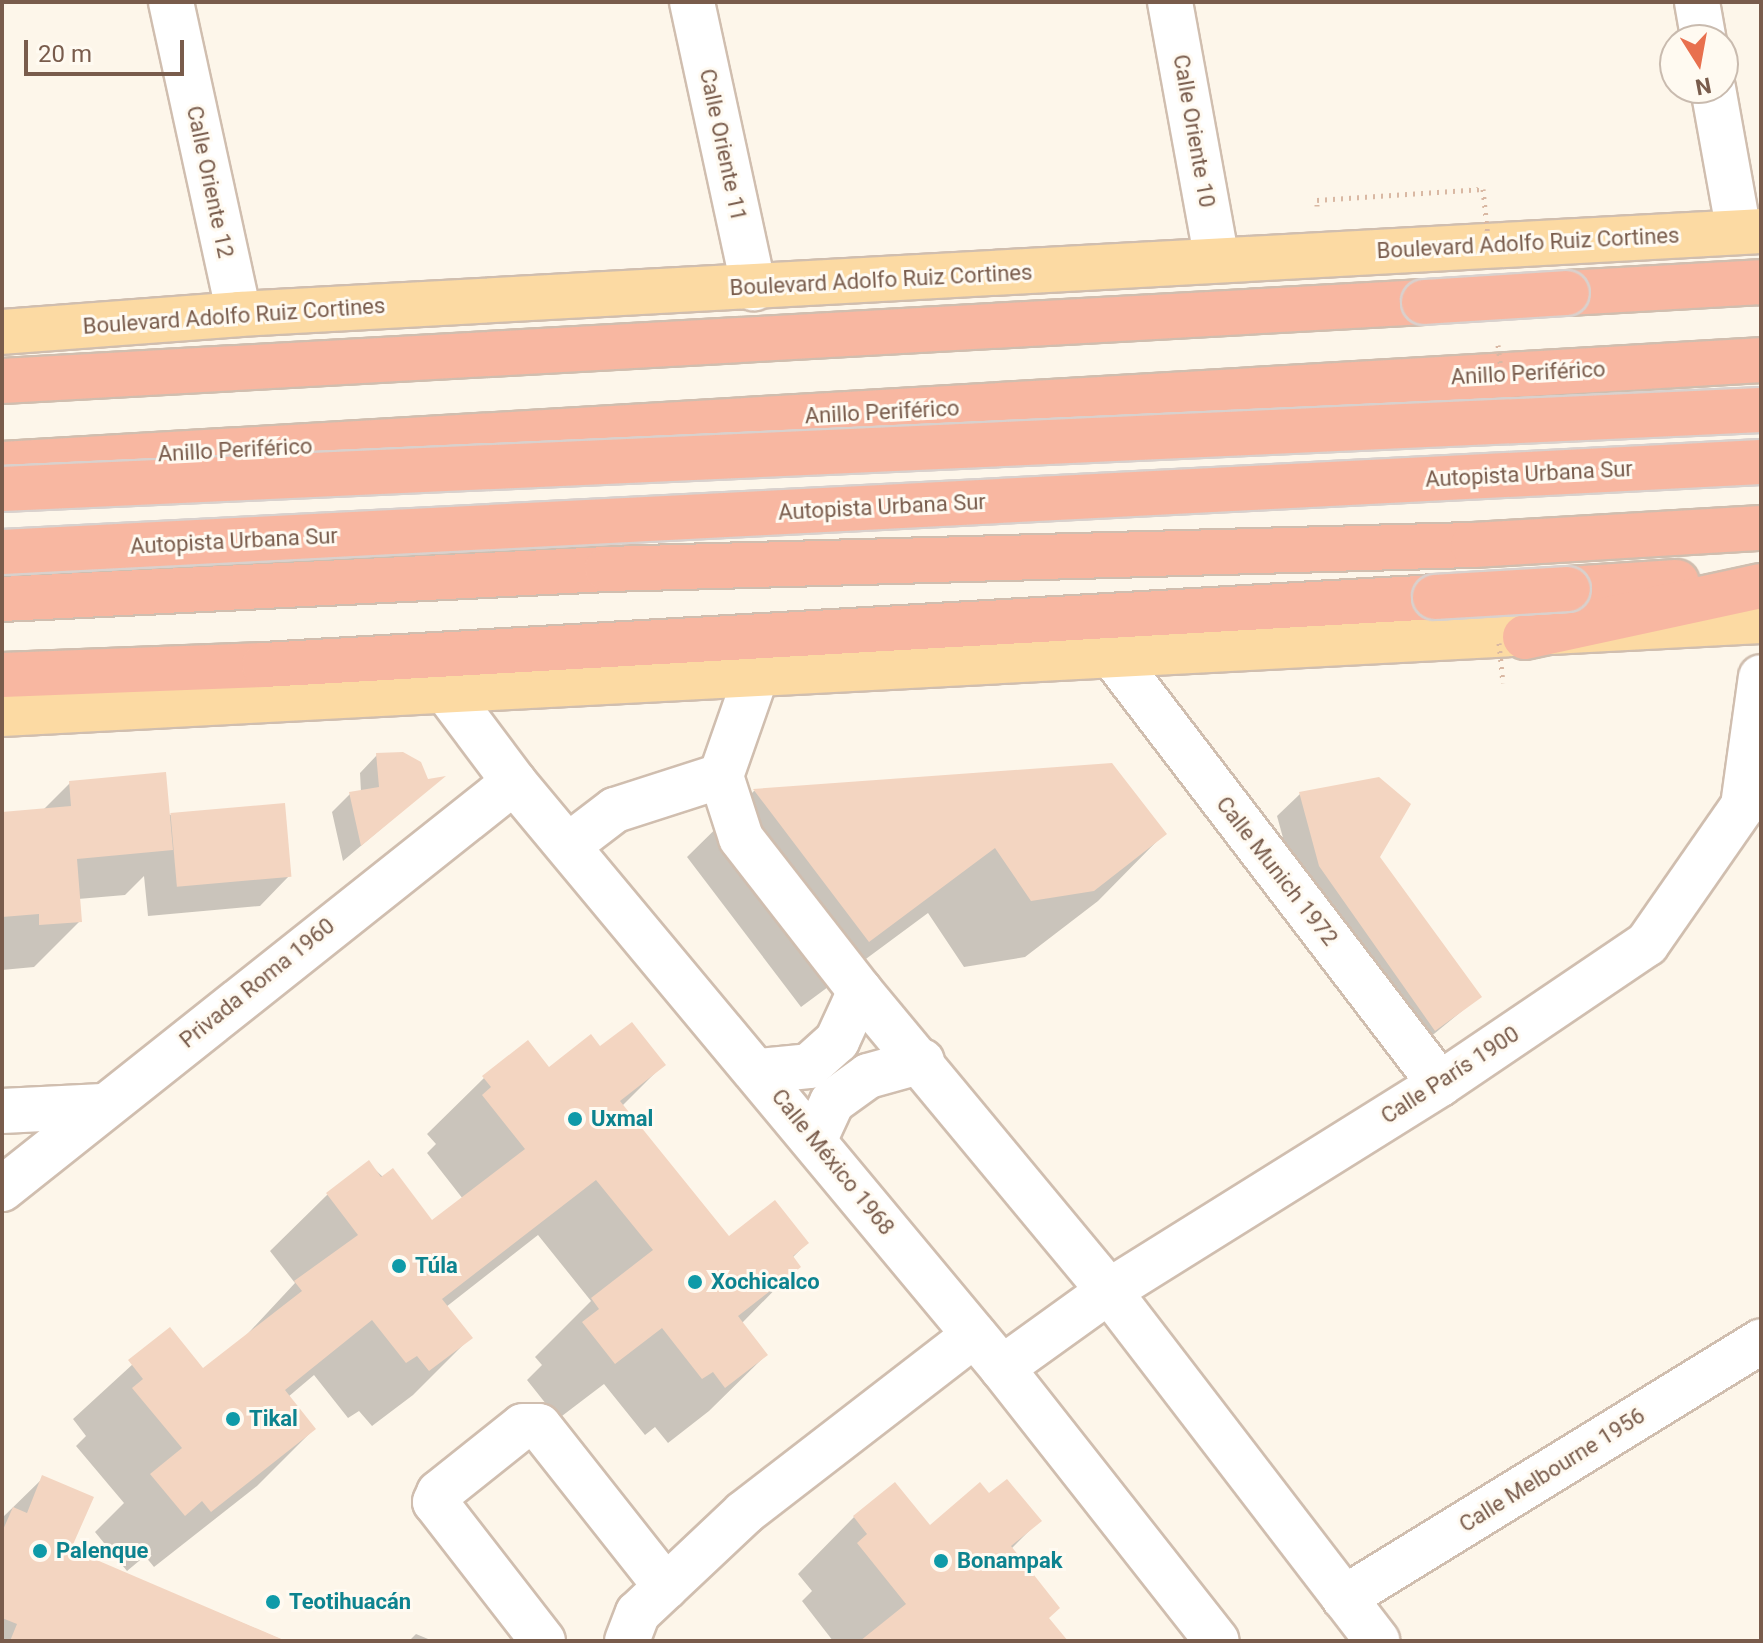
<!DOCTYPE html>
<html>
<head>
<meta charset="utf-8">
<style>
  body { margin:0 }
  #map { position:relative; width:1763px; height:1643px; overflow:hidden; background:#fdf6ea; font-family:Roboto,sans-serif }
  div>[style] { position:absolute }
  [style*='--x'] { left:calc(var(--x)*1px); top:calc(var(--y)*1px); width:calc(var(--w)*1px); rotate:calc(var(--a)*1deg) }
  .shadow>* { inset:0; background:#0003 }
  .building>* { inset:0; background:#f3d5c1; transform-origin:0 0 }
  .path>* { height:5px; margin-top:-2.5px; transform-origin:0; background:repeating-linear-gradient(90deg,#d9b8a3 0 2px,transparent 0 8px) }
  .roads { filter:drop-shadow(2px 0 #d0beaf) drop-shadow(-2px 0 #d0beaf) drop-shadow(0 2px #d0beaf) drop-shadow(0 -2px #d0beaf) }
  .minor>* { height:44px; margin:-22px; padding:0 22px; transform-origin:22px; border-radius:22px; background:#fff }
  .major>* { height:44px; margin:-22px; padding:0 22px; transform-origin:22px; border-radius:22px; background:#fcdaa3 }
  .highway>* { height:44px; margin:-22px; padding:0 22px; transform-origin:22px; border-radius:22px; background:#f8b7a1 }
  .path-bridge>* { height:5px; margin-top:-2.5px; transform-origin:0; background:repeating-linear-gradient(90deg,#d9b8a3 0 2px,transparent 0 8px) }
  .bridges { filter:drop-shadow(2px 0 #d9d1cd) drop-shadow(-2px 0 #d9d1cd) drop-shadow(0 2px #d9d1cd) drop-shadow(0 -2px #d9d1cd) }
  .highway-bridge>* { height:44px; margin:-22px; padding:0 22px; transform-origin:22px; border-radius:22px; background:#f8b7a1 }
  .dots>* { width:22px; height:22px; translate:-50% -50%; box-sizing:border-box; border:4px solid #fffaf1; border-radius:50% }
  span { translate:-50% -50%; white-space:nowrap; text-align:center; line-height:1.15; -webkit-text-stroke:6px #fffaf1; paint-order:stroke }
  .street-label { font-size:22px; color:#795c4c }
  .culture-label { font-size:22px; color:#0d838f; font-weight:700 }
  .left { translate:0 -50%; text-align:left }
  .frame { position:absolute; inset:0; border:4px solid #795c4c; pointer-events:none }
  .north { position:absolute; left:1659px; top:24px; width:80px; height:80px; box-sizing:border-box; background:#fffaf1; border:2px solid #c9bbaf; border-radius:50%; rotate:169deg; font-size:22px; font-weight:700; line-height:32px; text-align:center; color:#795c4c }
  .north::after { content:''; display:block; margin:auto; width:28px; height:36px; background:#e8704e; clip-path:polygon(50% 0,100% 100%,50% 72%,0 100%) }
  .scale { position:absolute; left:24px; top:40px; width:160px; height:36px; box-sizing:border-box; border:4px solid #795c4c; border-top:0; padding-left:10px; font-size:24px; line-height:28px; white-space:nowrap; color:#795c4c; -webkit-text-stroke:6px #fffaf1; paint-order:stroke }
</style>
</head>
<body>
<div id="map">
  <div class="shadow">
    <i style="clip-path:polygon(377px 755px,427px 781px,440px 779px,343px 861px,332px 812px,350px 794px,361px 792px,360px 773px)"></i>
    <i style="clip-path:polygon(1111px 765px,1164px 834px,1098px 901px,1025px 957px,964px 967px,928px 913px,801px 1007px,687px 857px,754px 791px)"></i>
    <i style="clip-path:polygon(70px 783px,171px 815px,289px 876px,260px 906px,148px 916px,144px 876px,125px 895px,78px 899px,80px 921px,34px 967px,2px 970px,2px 814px,43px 810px)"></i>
    <i style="clip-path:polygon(1300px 794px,1378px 857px,1479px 997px,1412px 1052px,1297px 889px,1277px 816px)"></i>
    <i style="clip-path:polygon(599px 1049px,663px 1065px,622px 1106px,729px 1239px,807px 1243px,792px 1258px,798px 1266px,742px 1323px,766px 1355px,709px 1411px,668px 1443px,655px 1427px,645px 1435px,604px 1384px,558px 1419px,527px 1380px,542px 1365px,535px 1357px,591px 1301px,538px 1235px,446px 1307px,470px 1338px,413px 1395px,372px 1426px,359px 1411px,348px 1418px,314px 1375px,288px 1397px,314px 1429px,257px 1486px,154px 1567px,145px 1556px,127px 1571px,95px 1532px,124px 1503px,76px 1446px,86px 1436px,73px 1419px,170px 1330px,203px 1371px,240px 1342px,295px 1283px,270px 1251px,327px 1195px,368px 1163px,432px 1223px,463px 1199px,427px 1153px,436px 1144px,427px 1134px,484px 1078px,549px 1070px)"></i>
    <i style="clip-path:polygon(43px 1478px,69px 1550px,285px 1641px,2px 1641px,2px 1518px)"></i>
    <i style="clip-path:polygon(988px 1496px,1039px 1521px,1011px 1549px,1055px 1641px,833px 1641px,802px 1601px,812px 1591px,798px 1574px,854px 1517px,929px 1527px)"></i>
    <i style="clip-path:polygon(416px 1634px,433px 1641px,409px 1641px)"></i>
  </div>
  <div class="building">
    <i style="clip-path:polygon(403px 752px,421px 762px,428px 779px,446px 776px,361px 846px,349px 792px,379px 787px,376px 753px)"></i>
    <i style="clip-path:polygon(1112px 763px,1167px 834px,1094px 891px,1031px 901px,995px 848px,869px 942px,753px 789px)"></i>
    <i style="clip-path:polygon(166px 772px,173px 850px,77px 859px,82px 922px,39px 925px,39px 914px,2px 917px,2px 812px,71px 806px,69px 781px)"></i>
    <i style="clip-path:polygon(1379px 777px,1411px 804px,1380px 857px,1482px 997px,1435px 1031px,1319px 866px,1299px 792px)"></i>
    <i style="left:285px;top:803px;width:74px;height:115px;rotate:85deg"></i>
    <i style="clip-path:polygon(632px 1022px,666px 1065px,620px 1101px,729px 1236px,775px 1200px,809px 1243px,793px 1256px,801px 1267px,738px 1316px,768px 1355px,725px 1388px,713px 1372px,702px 1379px,662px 1328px,615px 1364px,582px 1322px,599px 1309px,591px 1298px,653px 1250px,596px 1180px,442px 1299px,473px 1338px,429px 1371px,417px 1356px,406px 1363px,372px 1320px,285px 1390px,316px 1429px,211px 1512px,202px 1501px,185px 1516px,150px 1474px,182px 1448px,132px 1388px,143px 1379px,128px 1360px,170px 1327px,203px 1368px,302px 1291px,294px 1281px,358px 1235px,326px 1193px,369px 1160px,381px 1177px,393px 1168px,432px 1220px,525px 1149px,482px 1095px,491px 1087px,482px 1076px,528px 1040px,549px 1067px,591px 1034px,600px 1046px)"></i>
    <i style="clip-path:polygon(42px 1475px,94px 1497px,71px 1549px,286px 1641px,10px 1641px,17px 1624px,2px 1618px,2px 1532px,13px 1507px,27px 1513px)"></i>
    <i style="clip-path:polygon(1007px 1479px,1042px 1521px,1011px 1546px,1060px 1608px,1049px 1618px,1068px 1641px,860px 1641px,906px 1604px,857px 1543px,867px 1534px,853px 1516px,895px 1482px,930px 1525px,980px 1482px,989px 1493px)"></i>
  </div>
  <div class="path">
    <i style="--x:1317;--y:206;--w:6;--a:-90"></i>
    <i style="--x:1317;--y:200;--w:166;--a:-3.8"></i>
  </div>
  <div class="roads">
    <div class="minor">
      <i style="--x:171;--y:2;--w:319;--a:77.7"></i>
      <i style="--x:692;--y:2;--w:293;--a:77.8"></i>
      <i style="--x:1170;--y:2;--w:262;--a:79.7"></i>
      <i style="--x:1697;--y:2;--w:39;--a:80"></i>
      <i style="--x:1713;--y:88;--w:146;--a:79.8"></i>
      <i style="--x:1115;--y:659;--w:535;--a:52.59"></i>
      <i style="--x:757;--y:673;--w:109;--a:109.3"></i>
      <i style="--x:721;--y:776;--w:65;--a:72.1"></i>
      <i style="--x:741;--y:838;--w:194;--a:52.1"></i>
      <i style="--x:860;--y:991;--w:390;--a:50.3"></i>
      <i style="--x:1109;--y:1291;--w:441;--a:52.5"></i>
      <i style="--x:443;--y:687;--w:119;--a:53.2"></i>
      <i style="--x:514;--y:782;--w:763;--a:50.21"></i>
      <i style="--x:1002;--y:1368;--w:347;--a:51.8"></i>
      <i style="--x:569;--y:845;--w:58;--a:-37.3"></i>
      <i style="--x:615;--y:810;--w:111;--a:-17.8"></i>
      <i style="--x:760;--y:1071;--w:49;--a:-5.8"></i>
      <i style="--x:809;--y:1066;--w:38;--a:-42"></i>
      <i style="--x:837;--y:1041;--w:55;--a:-65.3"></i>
      <i style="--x:2;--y:1111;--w:101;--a:-2.8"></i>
      <i style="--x:814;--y:1141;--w:43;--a:-65.2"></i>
      <i style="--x:832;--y:1102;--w:44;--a:-35.8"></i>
      <i style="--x:868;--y:1076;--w:56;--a:-15.5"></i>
      <i style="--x:2;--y:1189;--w:654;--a:-38.48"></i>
      <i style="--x:1002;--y:1368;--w:132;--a:-35.7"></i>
      <i style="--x:1109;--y:1291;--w:390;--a:-32"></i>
      <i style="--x:1440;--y:1084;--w:250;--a:-34.1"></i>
      <i style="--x:1647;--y:944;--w:168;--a:-55.2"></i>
      <i style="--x:1743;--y:806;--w:130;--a:-82.1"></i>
      <i style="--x:1344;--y:1598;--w:490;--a:-31.6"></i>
      <i style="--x:543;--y:1641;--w:176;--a:-127.8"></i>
      <i style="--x:435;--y:1502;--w:10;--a:-66"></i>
      <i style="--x:439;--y:1493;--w:107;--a:-38.6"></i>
      <i style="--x:523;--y:1426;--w:16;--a:0"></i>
      <i style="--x:539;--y:1426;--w:205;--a:51.7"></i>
      <i style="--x:627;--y:1641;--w:30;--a:-69"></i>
      <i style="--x:638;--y:1613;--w:146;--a:-43.3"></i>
      <i style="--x:744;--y:1513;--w:291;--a:-37.7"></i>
    </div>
    <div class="major">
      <i style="--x:2;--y:332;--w:238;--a:-4.3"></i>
      <i style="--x:239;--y:314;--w:1524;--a:-3.12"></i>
      <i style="--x:2;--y:714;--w:1761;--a:-3.03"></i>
    </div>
    <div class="highway">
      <i style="--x:1567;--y:293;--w:194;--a:-3.2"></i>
      <i style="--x:2;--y:381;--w:1424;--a:-3.18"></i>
      <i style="--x:2;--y:464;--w:1762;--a:-3.38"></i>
      <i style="--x:1568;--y:589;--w:109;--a:-3.7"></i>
      <i style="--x:2;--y:599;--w:606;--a:-2.84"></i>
      <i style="--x:607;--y:569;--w:866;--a:-1.59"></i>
      <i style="--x:1473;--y:545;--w:289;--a:-3.4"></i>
      <i style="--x:1525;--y:637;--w:241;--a:-12.2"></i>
      <i style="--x:2;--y:675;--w:262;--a:-2.2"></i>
      <i style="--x:264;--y:665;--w:1173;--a:-3.32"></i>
    </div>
  </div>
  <div class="path-bridge">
    <i style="--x:1483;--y:189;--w:58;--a:84.1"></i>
    <i style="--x:1498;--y:345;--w:26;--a:83"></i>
    <i style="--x:1499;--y:643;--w:40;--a:84.3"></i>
  </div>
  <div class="bridges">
    <div class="highway-bridge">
      <i style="--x:1424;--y:302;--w:143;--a:-3.6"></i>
      <i style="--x:2;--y:489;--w:1761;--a:-2.57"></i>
      <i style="--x:2;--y:552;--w:1761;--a:-2.93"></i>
      <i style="--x:1435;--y:597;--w:133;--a:-3.4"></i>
    </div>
  </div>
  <div class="dots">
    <i style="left:575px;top:1119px;background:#0f9aa8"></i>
    <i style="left:399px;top:1266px;background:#0f9aa8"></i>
    <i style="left:695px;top:1282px;background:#0f9aa8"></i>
    <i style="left:233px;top:1419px;background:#0f9aa8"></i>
    <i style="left:40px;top:1551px;background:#0f9aa8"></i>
    <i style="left:941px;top:1561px;background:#0f9aa8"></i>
    <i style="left:273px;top:1602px;background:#0f9aa8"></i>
  </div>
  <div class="street-label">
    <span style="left:1194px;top:131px;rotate:80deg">Calle Oriente 10</span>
    <span style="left:723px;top:145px;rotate:78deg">Calle Oriente 11</span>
    <span style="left:210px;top:182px;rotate:78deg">Calle Oriente 12</span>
    <span style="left:1528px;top:243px;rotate:-3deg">Boulevard Adolfo Ruiz Cortines</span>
    <span style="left:881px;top:280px;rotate:-3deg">Boulevard Adolfo Ruiz Cortines</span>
    <span style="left:234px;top:316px;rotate:-4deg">Boulevard Adolfo Ruiz Cortines</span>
    <span style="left:1528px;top:373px;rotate:-3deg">Anillo Periférico</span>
    <span style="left:882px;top:412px;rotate:-3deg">Anillo Periférico</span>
    <span style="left:235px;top:450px;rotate:-3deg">Anillo Periférico</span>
    <span style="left:1529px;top:474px;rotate:-3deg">Autopista Urbana Sur</span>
    <span style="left:882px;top:507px;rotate:-3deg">Autopista Urbana Sur</span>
    <span style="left:234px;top:541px;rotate:-3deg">Autopista Urbana Sur</span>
    <span style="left:1277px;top:871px;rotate:52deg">Calle Munich 1972</span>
    <span style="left:257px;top:983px;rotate:-39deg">Privada Roma 1960</span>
    <span style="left:1450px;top:1075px;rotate:-33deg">Calle París 1900</span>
    <span style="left:833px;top:1162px;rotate:51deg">Calle México 1968</span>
    <span style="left:1552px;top:1470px;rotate:-32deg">Calle Melbourne 1956</span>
  </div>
  <div class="culture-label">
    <span class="left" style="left:591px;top:1119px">Uxmal</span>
    <span class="left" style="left:415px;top:1266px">Túla</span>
    <span class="left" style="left:711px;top:1282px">Xochicalco</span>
    <span class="left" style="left:249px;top:1419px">Tikal</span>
    <span class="left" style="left:56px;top:1551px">Palenque</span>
    <span class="left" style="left:957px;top:1561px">Bonampak</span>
    <span class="left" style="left:289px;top:1602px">Teotihuacán</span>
  </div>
  <div class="frame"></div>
  <div class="north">N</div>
  <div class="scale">20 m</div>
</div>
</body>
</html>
